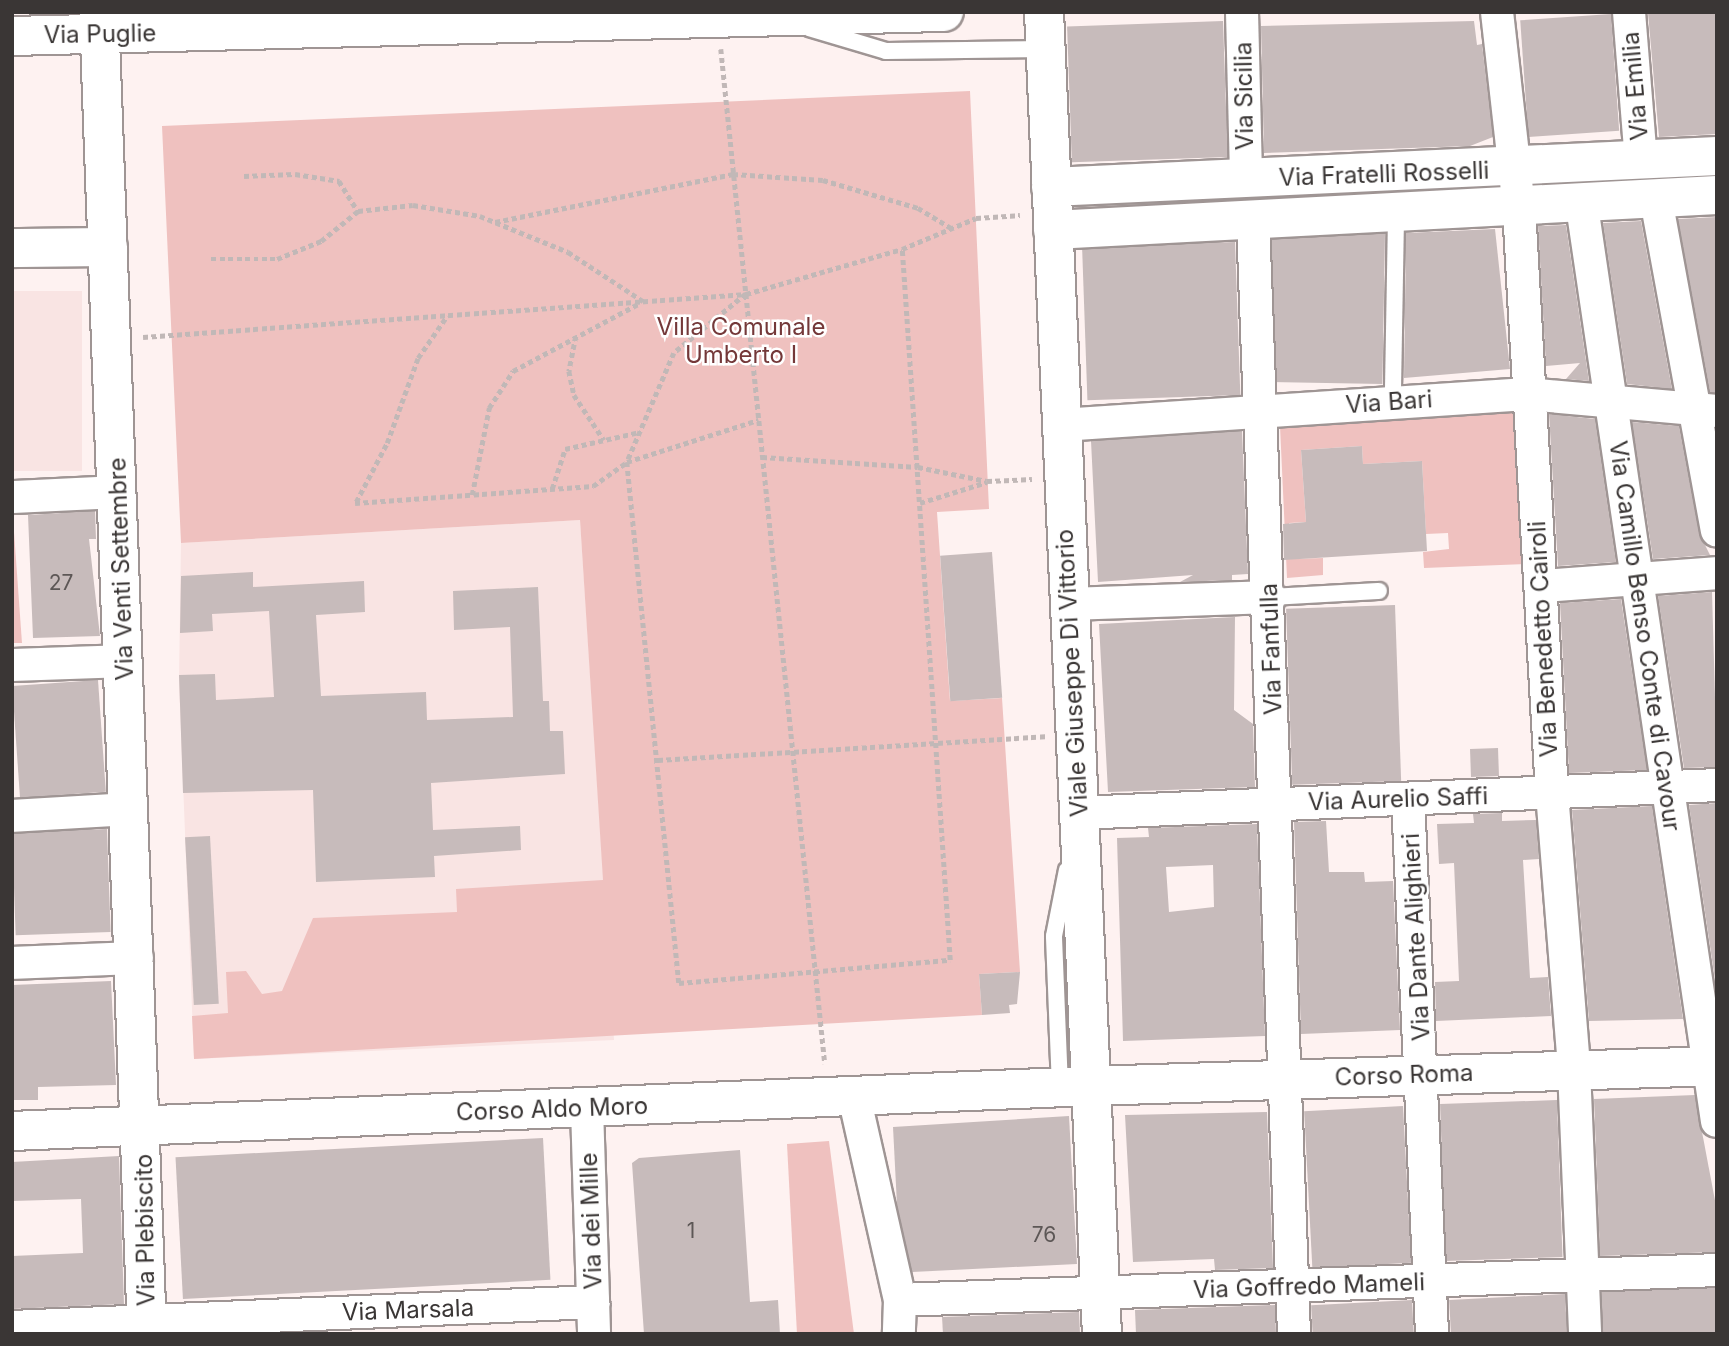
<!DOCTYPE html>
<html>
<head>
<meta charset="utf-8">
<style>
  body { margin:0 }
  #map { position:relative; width:1729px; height:1346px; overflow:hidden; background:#fef2f1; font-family:Inter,sans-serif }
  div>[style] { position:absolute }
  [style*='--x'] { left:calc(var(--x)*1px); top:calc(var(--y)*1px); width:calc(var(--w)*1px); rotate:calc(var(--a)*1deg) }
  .built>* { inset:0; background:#f9e4e3; transform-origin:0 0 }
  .green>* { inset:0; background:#efc1bf }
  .building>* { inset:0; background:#c7bbbb; transform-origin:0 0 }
  .path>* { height:4.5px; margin-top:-2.25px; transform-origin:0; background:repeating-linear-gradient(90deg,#c1b8b7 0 5px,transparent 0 8.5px) }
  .roads { filter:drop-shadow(2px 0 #9f9594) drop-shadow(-2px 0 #9f9594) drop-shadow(0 2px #9f9594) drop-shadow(0 -2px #9f9594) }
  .lane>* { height:16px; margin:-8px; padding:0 8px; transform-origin:8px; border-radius:8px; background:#fff }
  .street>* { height:32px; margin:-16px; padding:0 16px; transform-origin:16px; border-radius:16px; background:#fff }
  .secondary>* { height:38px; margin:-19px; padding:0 19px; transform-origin:19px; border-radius:19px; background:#fff }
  span { translate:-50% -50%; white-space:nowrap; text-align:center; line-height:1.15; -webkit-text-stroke:5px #fff; paint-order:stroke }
  .number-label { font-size:21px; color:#5d5756 }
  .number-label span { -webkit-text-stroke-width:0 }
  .street-label { font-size:24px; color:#3a3635 }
  .park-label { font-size:24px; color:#743839 }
  .frame { position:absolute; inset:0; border:14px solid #3a3635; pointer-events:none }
</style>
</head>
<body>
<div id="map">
  <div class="built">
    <i style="left:12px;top:291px;width:70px;height:180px"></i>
    <i style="clip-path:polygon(580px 520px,614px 1040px,194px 1059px,179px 682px,181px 543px)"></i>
  </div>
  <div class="green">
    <i style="clip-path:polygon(970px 91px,989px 509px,937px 512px,950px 701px,1002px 698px,1020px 972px,979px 974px,982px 1015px,194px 1059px,192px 1016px,228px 1013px,226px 972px,246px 971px,262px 994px,282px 991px,313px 918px,457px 912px,456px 889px,603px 880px,580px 520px,181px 543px,162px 126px)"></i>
    <i style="clip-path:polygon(1513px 409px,1526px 564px,1424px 568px,1423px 552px,1449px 549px,1448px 533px,1426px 534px,1422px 461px,1363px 464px,1362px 446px,1301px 450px,1306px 522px,1289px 523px,1292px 559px,1323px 558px,1323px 575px,1287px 578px,1280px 426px)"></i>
    <i style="clip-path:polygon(12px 504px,22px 643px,12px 643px)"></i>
    <i style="clip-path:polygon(829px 1141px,854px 1334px,797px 1334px,787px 1144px)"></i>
  </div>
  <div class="building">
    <i style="clip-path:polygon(1648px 13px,1717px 13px,1717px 134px,1659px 137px)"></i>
    <i style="left:1611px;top:14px;width:117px;height:91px;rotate:86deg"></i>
    <i style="left:1223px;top:21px;width:136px;height:156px;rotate:88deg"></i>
    <i style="clip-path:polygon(1474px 21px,1477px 45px,1482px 44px,1493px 137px,1470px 146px,1264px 153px,1261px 26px)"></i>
    <i style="clip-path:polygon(1717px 217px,1717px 393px,1710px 392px,1678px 219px)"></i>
    <i style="clip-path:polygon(1641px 221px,1672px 389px,1627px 384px,1603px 223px)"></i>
    <i style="clip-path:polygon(1566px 225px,1589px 381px,1566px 379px,1580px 363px,1546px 366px,1538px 226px)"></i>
    <i style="clip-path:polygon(1495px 229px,1510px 369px,1404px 378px,1406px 233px)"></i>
    <i style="left:1385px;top:234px;width:150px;height:113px;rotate:91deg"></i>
    <i style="left:1235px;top:242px;width:153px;height:153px;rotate:88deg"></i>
    <i style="clip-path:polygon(1549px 414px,1595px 419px,1616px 562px,1558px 566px)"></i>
    <i style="clip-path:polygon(1632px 422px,1679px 426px,1699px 533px,1710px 555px,1653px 559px)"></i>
    <i style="clip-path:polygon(1242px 431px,1248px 574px,1232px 575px,1232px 580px,1180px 582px,1193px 575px,1098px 582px,1091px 441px)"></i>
    <i style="clip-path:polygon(1362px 446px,1363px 464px,1422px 461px,1427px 551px,1284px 560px,1283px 524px,1306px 522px,1301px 450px)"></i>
    <i style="clip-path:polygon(95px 511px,96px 539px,89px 539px,100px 636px,33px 638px,28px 515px)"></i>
    <i style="left:992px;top:552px;width:146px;height:52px;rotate:86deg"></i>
    <i style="clip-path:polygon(253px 572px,253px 587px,364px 581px,365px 612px,316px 615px,321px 696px,426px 692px,427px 720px,513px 717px,510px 627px,454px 630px,453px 591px,538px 587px,543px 701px,549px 701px,550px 731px,563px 731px,565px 774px,431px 783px,433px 830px,520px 826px,521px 850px,434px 856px,435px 877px,316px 882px,313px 790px,183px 793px,179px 675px,215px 674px,216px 700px,274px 697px,269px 611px,212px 614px,213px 631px,180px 633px,181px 576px)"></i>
    <i style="clip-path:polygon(1712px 592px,1717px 767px,1684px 768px,1658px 596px)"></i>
    <i style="clip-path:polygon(1621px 599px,1647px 770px,1569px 773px,1560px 603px)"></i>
    <i style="left:1395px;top:605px;width:176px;height:109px;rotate:88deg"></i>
    <i style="clip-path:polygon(1235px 617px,1234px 710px,1253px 724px,1255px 787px,1108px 792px,1099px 624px)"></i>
    <i style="left:98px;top:680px;width:112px;height:86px;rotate:86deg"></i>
    <i style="left:1498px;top:748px;width:28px;height:28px;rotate:88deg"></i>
    <i style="clip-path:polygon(1717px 803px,1717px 993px,1689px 805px)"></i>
    <i style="clip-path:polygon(1652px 806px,1683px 1019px,1589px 1021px,1572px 810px)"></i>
    <i style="clip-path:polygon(1502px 813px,1502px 821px,1536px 820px,1539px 859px,1523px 860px,1530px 978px,1548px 977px,1551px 1016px,1436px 1021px,1435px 982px,1459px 981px,1454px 863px,1439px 864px,1437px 824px,1474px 823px,1473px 814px)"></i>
    <i style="clip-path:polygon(1326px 821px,1329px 872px,1364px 872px,1365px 882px,1393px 881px,1400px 1030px,1301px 1034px,1294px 822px)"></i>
    <i style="clip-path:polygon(evenodd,1257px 824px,1265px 1036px,1123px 1041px,1117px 838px,1149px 837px,1148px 828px,1257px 824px,1213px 865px,1214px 907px,1169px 912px,1166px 867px,1213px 865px)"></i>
    <i style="left:107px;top:829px;width:103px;height:95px;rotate:88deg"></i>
    <i style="left:210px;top:836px;width:168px;height:25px;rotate:87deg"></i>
    <i style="clip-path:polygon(1020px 972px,1017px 1004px,1009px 1005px,1010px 1013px,982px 1015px,979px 974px)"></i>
    <i style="clip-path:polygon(111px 981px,116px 1085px,38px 1087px,38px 1100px,12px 1100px,12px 985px)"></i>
    <i style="clip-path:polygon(1695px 1095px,1717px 1211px,1717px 1252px,1600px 1256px,1594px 1099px)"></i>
    <i style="left:1557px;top:1100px;width:157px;height:117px;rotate:88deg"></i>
    <i style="left:1403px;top:1106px;width:157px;height:99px;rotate:87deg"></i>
    <i style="clip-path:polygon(1267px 1112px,1273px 1268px,1215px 1270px,1214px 1259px,1133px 1262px,1125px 1115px)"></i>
    <i style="clip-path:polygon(1069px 1116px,1077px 1264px,912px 1272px,897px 1205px,893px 1127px)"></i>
    <i style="left:543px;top:1138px;width:142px;height:368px;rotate:87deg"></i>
    <i style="clip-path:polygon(740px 1150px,750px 1302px,778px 1300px,780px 1334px,644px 1334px,632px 1163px,639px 1158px)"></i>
    <i style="clip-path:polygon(119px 1156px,124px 1304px,12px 1309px,12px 1256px,83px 1253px,81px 1199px,12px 1201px,12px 1162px)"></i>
    <i style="left:1717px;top:1288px;width:46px;height:115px;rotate:90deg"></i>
    <i style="left:1565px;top:1294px;width:40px;height:116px;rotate:87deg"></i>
    <i style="left:1412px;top:1300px;width:34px;height:101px;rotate:87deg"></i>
    <i style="clip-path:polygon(1275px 1305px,1276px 1334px,1136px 1334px,1135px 1310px)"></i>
    <i style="clip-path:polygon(1079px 1312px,1080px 1334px,943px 1334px,942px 1317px)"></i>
  </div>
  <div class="path">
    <i style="--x:721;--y:49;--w:1020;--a:84.15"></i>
    <i style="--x:244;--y:176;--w:51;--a:-2.2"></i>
    <i style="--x:295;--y:174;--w:45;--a:9"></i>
    <i style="--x:339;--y:181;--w:36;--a:58"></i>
    <i style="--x:495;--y:222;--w:243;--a:-11.4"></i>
    <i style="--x:733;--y:174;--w:90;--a:3.8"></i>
    <i style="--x:823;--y:180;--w:99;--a:16.4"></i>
    <i style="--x:918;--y:208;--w:39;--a:31"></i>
    <i style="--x:211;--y:259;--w:66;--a:0"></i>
    <i style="--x:277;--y:259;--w:48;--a:-22.2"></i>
    <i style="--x:321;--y:241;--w:48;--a:-39"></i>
    <i style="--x:358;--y:211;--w:55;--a:-6.2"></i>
    <i style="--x:413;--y:205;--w:68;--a:9.3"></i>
    <i style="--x:480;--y:216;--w:95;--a:22.2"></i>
    <i style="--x:568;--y:252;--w:90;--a:33.2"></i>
    <i style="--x:746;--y:294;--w:93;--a:140.7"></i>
    <i style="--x:674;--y:353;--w:119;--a:113.3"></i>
    <i style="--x:627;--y:462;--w:524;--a:84.3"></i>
    <i style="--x:679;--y:983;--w:272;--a:-4.9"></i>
    <i style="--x:950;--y:960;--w:713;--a:-93.86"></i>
    <i style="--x:576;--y:336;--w:36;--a:101"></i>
    <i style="--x:569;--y:371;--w:25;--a:78"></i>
    <i style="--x:574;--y:395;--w:54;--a:56.3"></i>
    <i style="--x:143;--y:337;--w:605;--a:-4.08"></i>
    <i style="--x:746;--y:294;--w:162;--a:-16.1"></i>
    <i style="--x:902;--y:249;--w:80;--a:-22.7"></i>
    <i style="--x:976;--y:218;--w:44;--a:-3.9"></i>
    <i style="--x:762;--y:457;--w:156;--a:3.7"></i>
    <i style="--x:918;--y:467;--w:70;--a:11.5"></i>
    <i style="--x:987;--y:481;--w:45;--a:-2.5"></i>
    <i style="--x:552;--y:489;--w:42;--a:-72"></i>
    <i style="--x:565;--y:449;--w:77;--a:-12.8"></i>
    <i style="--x:472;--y:495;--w:89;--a:-78.9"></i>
    <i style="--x:489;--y:408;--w:44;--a:-57"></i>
    <i style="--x:513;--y:371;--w:144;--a:-28.2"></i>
    <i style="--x:356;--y:502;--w:67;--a:-62.3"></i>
    <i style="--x:387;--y:443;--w:90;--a:-70"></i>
    <i style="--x:418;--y:358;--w:51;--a:-55.4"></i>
    <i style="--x:355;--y:503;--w:239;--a:-4.1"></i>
    <i style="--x:593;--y:486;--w:42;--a:-35.2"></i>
    <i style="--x:627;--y:462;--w:138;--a:-17.8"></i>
    <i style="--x:920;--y:503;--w:70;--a:-17.4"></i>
    <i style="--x:658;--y:760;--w:388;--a:-3.5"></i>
  </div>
  <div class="roads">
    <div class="lane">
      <i style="--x:809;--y:28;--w:80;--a:16.6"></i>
      <i style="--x:886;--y:51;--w:159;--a:-0.7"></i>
      <i style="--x:1393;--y:389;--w:175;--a:-89"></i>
      <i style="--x:1270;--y:597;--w:109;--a:-3.2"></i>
      <i style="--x:1060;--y:1087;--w:151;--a:-92.3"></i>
      <i style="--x:1054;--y:936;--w:67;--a:-78.9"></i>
    </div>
    <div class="street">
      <i style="--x:1242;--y:12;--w:168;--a:88.6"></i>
      <i style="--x:1497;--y:12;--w:197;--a:83.6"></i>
      <i style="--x:1519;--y:208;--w:586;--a:86.77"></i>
      <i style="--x:1552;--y:793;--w:277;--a:85.4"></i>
      <i style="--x:1574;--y:1069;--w:265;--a:87.6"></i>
      <i style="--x:1629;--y:12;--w:148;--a:85.4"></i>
      <i style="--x:1656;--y:199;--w:337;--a:79.6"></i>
      <i style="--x:1582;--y:206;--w:925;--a:81.61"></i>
      <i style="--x:1253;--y:221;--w:1114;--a:87.89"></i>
      <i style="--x:1061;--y:425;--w:467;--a:-3.8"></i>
      <i style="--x:1527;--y:394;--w:191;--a:5.1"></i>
      <i style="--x:12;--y:497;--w:106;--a:-2.7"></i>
      <i style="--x:1542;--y:586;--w:175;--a:-4.2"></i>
      <i style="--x:1070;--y:604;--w:200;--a:-2"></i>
      <i style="--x:12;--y:665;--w:113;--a:-2"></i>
      <i style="--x:1408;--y:799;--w:536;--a:87.43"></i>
      <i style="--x:1079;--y:813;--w:639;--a:-2.51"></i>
      <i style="--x:12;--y:816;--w:119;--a:-3.4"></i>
      <i style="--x:12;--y:963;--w:125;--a:-2.3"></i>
      <i style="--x:854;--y:1096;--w:209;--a:77.3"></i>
      <i style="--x:900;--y:1300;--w:34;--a:92"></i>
      <i style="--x:587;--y:1108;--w:226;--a:88.2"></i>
      <i style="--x:900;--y:1300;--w:818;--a:-2.1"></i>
      <i style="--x:12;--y:1327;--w:582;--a:-2.46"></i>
    </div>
    <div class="secondary">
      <i style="--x:99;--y:12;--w:1323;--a:87.92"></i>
      <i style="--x:1044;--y:12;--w:1323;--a:87.49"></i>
      <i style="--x:12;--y:36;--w:932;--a:-1.48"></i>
      <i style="--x:1051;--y:187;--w:667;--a:-2.66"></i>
      <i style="--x:1053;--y:230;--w:665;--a:-3.02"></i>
      <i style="--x:12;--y:248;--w:96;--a:-0.6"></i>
      <i style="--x:12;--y:1131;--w:1080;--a:-2.39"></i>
      <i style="--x:1091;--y:1086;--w:626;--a:-1.83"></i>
    </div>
  </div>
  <div class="number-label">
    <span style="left:61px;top:583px">27</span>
    <span style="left:691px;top:1231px">1</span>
    <span style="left:1044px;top:1235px">76</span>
  </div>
  <div class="street-label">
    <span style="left:100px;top:34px;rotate:-1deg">Via Puglie</span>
    <span style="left:1635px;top:86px;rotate:-95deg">Via Emilia</span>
    <span style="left:1244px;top:96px;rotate:-91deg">Via Sicilia</span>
    <span style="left:1384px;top:174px;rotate:-2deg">Via Fratelli Rosselli</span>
    <span style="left:1389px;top:402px;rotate:-4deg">Via Bari</span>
    <span style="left:121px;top:569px;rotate:-92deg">Via Venti Settembre</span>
    <span style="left:1645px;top:636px;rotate:82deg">Via Camillo Benso Conte di Cavour</span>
    <span style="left:1543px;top:639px;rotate:-93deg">Via Benedetto Cairoli</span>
    <span style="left:1271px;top:649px;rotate:-92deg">Via Fanfulla</span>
    <span style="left:1072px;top:673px;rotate:-93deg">Viale Giuseppe Di Vittorio</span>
    <span style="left:1398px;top:799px;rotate:-2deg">Via Aurelio Saffi</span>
    <span style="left:1416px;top:937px;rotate:-93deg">Via Dante Alighieri</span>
    <span style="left:1404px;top:1075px;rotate:-2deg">Corso Roma</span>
    <span style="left:552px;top:1109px;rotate:-2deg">Corso Aldo Moro</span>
    <span style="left:591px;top:1221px;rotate:-92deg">Via dei Mille</span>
    <span style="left:145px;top:1230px;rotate:-91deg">Via Plebiscito</span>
    <span style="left:1309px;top:1286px;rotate:-2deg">Via Goffredo Mameli</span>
    <span style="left:408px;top:1310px;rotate:-2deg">Via Marsala</span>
  </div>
  <div class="park-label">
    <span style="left:741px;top:341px">Villa Comunale<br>Umberto I</span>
  </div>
  <div class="frame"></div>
</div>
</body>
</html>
